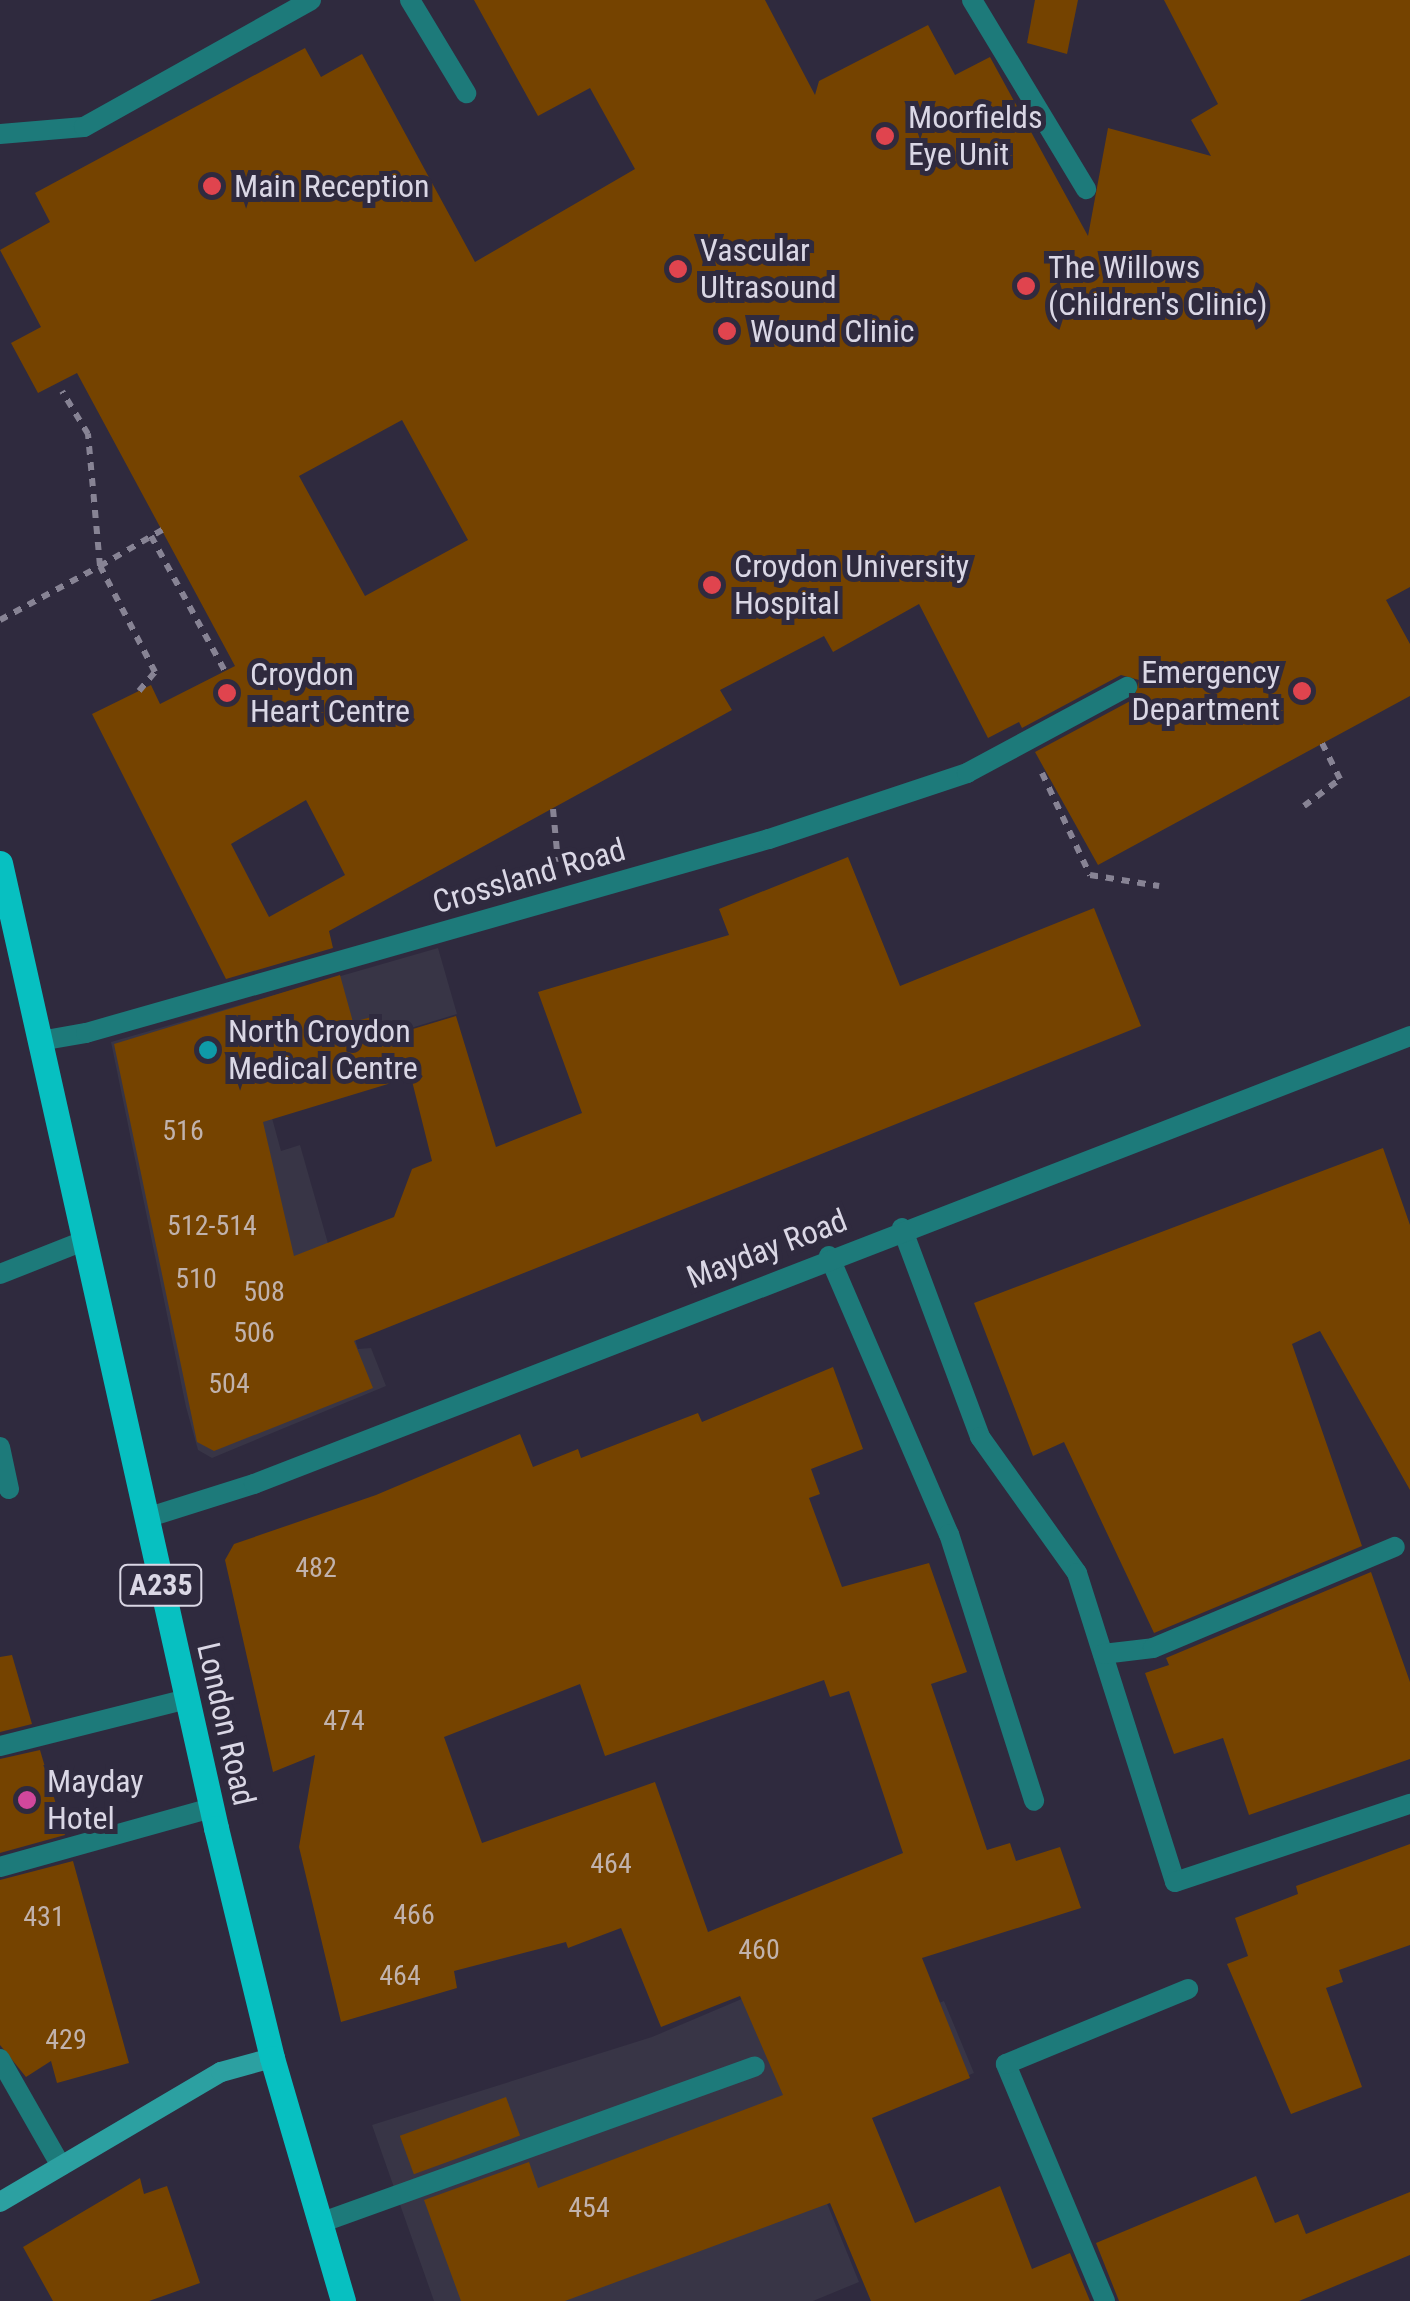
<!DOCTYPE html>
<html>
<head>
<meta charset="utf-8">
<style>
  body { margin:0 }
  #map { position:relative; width:1410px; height:2301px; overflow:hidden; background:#2f2a3e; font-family:"Roboto Condensed",sans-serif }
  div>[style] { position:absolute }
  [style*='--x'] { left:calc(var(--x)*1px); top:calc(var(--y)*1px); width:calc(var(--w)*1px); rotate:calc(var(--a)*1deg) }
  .commercial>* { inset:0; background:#383546 }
  .building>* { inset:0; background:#754300; transform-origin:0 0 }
  .path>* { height:6px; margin-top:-3px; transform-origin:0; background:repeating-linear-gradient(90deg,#878394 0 8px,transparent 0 16px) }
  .lane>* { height:20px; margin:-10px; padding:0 10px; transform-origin:10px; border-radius:10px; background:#1d7a7a }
  .street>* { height:20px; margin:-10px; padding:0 10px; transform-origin:10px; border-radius:10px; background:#1d7a7a }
  .secondary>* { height:20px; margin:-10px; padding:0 10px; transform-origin:10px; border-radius:10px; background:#2ca0a1 }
  .primary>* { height:25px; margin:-12.5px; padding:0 12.5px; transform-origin:12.5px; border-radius:12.5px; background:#07c0c1 }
  .dots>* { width:28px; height:28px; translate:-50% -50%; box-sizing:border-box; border:5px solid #2f2a3e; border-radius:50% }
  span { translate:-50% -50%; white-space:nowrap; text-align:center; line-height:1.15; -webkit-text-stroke:10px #2f2a3e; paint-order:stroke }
  .number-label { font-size:28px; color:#c1b2ac }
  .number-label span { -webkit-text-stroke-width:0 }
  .shield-label span { padding:2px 8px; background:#2f2a3e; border:2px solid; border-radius:8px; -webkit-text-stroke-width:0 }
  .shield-label { font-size:30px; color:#dad7e5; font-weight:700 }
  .poi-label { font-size:32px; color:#dad7e5 }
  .left { translate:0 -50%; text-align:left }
  .right { translate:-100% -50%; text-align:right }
  .street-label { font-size:32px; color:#dad7e5 }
</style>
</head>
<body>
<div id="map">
  <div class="commercial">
    <i style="clip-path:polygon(438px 948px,457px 1014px,260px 1074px,281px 1151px,300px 1145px,358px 1349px,371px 1348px,386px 1386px,212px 1458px,198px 1450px,186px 1407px,111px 1042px)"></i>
    <i style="clip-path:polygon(893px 1935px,920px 2010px,944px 2001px,974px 2073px,802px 2142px,859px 2282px,813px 2301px,434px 2301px,372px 2125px,652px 2037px)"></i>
  </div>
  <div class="building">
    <i style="clip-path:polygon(evenodd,474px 0,765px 0,815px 95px,819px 81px,928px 25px,955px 75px,990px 57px,1088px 236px,1108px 128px,1211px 156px,1191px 120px,1218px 104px,1164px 0,1410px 0,1410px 587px,1386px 600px,1410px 644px,1410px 696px,1098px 865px,1035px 752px,1134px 699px,1139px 680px,1121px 675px,1022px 728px,1019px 722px,988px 738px,919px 604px,833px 652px,824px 636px,720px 690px,732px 710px,329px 931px,333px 948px,226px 979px,92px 714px,151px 685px,160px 704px,235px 666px,77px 373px,38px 393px,11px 343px,41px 327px,0 250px,50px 222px,35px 193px,305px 48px,321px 77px,362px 54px,475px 262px,635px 169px,590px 88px,538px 116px,474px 0,402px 420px,468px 540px,365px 596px,299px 476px,402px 420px,474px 0,306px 800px,345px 875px,269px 917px,231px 844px,306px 800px)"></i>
    <i style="clip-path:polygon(1035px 0,1078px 0,1067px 54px,1027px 43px)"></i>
    <i style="clip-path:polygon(evenodd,848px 857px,900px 986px,1094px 908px,1141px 1026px,354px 1341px,373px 1388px,214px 1451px,197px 1442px,114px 1044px,340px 975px,353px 1022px,375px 1016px,383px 1038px,456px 1016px,496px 1147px,582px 1113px,538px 992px,729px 935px,719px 909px,848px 857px,411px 1077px,432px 1161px,412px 1169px,394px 1217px,294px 1256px,263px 1122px,411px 1077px)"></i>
    <i style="clip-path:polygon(1383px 1148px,1410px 1225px,1410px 1490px,1320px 1331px,1292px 1344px,1362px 1546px,1154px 1633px,1064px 1442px,1033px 1456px,974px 1303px)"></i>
    <i style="clip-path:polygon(evenodd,833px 1367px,863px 1449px,811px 1469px,820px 1494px,809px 1498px,842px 1587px,929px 1563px,967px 1672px,931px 1684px,987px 1850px,1010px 1843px,1016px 1861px,1060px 1847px,1081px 1908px,922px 1958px,970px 2078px,872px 2118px,915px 2223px,1000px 2186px,1032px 2269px,1070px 2253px,1090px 2301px,871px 2301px,830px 2203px,565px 2301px,461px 2301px,424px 2200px,529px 2162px,538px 2188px,783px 2095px,740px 1996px,661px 2027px,621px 1928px,568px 1948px,566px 1942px,454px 1971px,457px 1988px,341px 2022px,299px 1847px,315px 1755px,273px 1772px,225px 1560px,234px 1544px,376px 1495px,520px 1434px,533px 1467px,578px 1449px,581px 1458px,698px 1413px,702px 1422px,833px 1367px,824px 1680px,830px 1697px,849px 1691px,903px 1853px,708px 1932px,655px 1782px,482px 1843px,444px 1737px,580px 1684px,605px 1756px,824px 1680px)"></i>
    <i style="clip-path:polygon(1371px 1572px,1410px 1682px,1410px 1759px,1249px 1815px,1223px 1738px,1174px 1754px,1145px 1673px,1169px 1665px,1166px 1658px)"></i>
    <i style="clip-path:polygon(12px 1655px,32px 1724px,0 1732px,0 1657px)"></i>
    <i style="clip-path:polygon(40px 1750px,65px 1835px,0 1853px,0 1759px)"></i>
    <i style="clip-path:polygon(1410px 1844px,1410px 1945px,1339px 1970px,1343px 1982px,1326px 1988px,1362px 2087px,1291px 2114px,1227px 1964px,1248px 1956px,1235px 1918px,1298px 1894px,1296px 1886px)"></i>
    <i style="clip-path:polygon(73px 1861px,129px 2063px,57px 2083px,51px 2061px,26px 2077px,0 2045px,0 1880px)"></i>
    <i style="left:506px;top:2097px;width:41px;height:113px;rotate:70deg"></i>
    <i style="clip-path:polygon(1256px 2176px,1275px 2223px,1298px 2214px,1306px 2234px,1410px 2192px,1410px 2255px,1299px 2301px,1119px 2301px,1096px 2243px)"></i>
    <i style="clip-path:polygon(140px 2178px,144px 2194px,167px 2186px,200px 2283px,149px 2301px,53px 2301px,23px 2247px)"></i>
  </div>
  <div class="path">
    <i style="--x:151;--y:536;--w:154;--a:61.3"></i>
    <i style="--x:0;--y:620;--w:114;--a:-28.4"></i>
    <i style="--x:100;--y:566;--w:133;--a:-95.2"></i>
    <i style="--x:88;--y:434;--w:50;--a:-121.2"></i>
    <i style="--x:139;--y:691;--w:25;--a:-50"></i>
    <i style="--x:155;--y:672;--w:119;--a:-117.4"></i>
    <i style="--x:100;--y:566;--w:72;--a:-30.1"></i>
    <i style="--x:1042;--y:773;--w:113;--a:64.8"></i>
    <i style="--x:1090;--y:875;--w:70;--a:9.1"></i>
    <i style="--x:1304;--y:806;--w:45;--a:-36.9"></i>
    <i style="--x:1340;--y:779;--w:40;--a:-116.6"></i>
    <i style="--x:553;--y:809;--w:53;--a:84.6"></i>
  </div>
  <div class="lane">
    <i style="--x:410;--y:0;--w:109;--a:58.9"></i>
    <i style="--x:972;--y:0;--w:221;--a:58.9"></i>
    <i style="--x:0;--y:134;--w:84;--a:-4.8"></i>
    <i style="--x:84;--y:127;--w:260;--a:-29.2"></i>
    <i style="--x:40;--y:1041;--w:47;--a:-9.9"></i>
    <i style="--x:86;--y:1033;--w:710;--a:-15.86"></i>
    <i style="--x:769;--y:839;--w:209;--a:-18.4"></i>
    <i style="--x:967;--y:773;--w:182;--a:-28.3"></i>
    <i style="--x:902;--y:1228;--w:223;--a:69.5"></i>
    <i style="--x:980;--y:1437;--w:167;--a:54.5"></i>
    <i style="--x:1077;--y:1573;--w:324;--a:72.4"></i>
    <i style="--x:1175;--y:1882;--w:248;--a:-18.4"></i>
    <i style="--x:829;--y:1256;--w:303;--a:66.7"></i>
    <i style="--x:949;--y:1534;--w:280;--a:72.3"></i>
    <i style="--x:0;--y:1447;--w:43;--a:77.9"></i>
    <i style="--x:1103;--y:1654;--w:50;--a:-6.8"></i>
    <i style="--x:1153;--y:1648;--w:262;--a:-22.7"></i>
    <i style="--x:0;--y:1746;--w:193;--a:-14.1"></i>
    <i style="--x:0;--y:1867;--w:220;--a:-15.6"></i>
    <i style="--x:0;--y:2059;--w:123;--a:60.3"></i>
    <i style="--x:320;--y:2223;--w:462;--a:-19.8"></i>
    <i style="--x:1105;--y:2301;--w:257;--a:-112.7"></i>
    <i style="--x:1006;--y:2064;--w:197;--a:-22.4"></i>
  </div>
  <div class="street">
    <i style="--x:0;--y:1274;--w:87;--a:-21.6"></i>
    <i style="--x:146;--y:1518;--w:113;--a:-17.5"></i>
    <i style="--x:254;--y:1484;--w:1240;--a:-21.18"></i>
  </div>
  <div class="secondary">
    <i style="--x:0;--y:2202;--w:256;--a:-30.5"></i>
    <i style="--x:221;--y:2072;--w:53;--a:-15.4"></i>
  </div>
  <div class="primary">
    <i style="--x:0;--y:863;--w:989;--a:77.38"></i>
    <i style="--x:216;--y:1828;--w:237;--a:76.3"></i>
    <i style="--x:272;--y:2058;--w:253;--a:73.7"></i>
  </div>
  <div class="dots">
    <i style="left:885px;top:136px;background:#e0444e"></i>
    <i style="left:212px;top:186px;background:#e0444e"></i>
    <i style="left:678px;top:269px;background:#e0444e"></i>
    <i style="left:1026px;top:286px;background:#e0444e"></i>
    <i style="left:727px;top:331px;background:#e0444e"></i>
    <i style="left:712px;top:585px;background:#e0444e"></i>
    <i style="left:1302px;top:691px;background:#e0444e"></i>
    <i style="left:227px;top:693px;background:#e0444e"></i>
    <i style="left:208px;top:1050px;background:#0f9aa8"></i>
    <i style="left:27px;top:1800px;background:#d1479c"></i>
  </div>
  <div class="number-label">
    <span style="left:183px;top:1131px">516</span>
    <span style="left:212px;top:1226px">512-514</span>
    <span style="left:196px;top:1279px">510</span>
    <span style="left:264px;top:1292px">508</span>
    <span style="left:254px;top:1333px">506</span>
    <span style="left:229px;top:1384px">504</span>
    <span style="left:316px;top:1568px">482</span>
    <span style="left:344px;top:1721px">474</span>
    <span style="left:611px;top:1864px">464</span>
    <span style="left:414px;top:1915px">466</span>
    <span style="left:44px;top:1917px">431</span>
    <span style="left:759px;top:1950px">460</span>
    <span style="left:400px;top:1976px">464</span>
    <span style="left:66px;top:2040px">429</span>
    <span style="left:589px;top:2208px">454</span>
  </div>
  <div class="shield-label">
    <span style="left:161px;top:1585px">A235</span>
  </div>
  <div class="poi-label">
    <span class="left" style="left:908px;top:136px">Moorfields<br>Eye Unit</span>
    <span class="left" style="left:234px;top:186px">Main Reception</span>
    <span class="left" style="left:700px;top:269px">Vascular<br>Ultrasound</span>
    <span class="left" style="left:1048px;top:286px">The Willows<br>(Children's Clinic)</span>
    <span class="left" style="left:750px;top:331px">Wound Clinic</span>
    <span class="left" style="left:734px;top:585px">Croydon University<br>Hospital</span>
    <span class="right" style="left:1280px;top:691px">Emergency<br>Department</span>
    <span class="left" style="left:250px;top:693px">Croydon<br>Heart Centre</span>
    <span class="left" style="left:228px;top:1050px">North Croydon<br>Medical Centre</span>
    <span class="left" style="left:47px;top:1800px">Mayday<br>Hotel</span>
  </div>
  <div class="street-label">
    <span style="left:529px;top:876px;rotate:-16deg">Crossland Road</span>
    <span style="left:767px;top:1249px;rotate:-21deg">Mayday Road</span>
    <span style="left:226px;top:1724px;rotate:77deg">London Road</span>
  </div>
</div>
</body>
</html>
